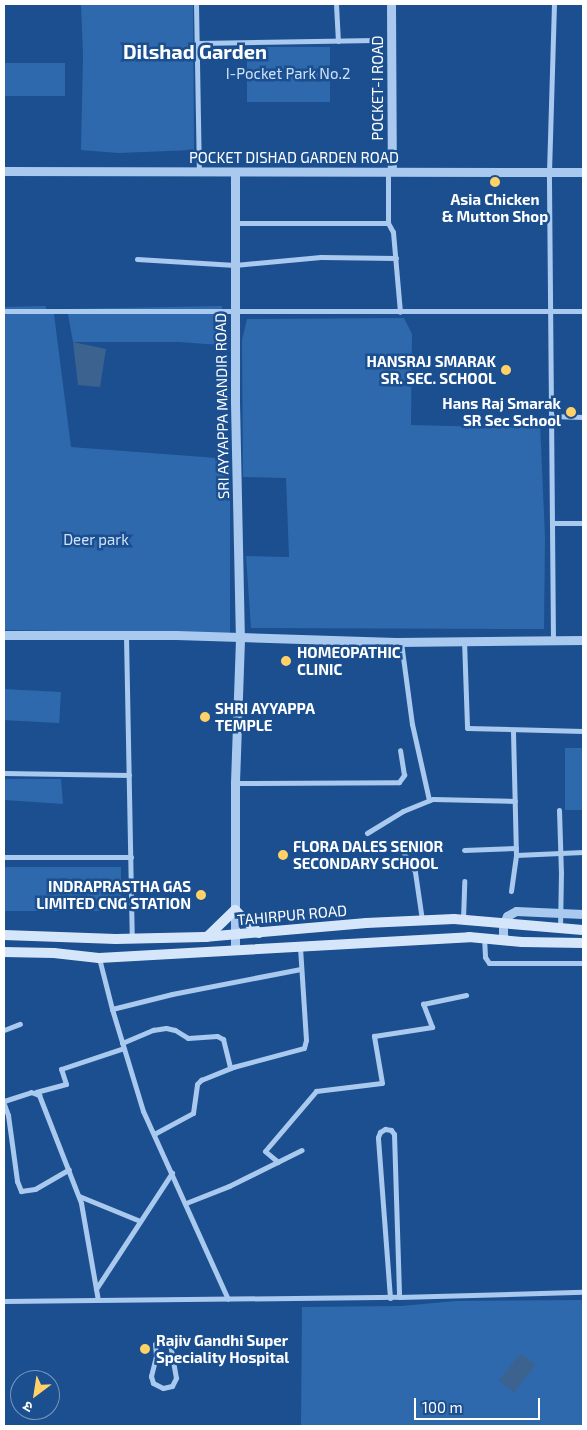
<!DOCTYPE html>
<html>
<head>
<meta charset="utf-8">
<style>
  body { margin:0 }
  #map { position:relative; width:587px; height:1430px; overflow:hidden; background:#1b4f8f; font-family:"Exo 2","Noto Sans Devanagari",sans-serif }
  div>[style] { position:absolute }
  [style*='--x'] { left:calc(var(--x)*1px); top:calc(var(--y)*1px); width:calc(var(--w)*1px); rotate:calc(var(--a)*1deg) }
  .green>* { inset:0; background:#2e69ad; transform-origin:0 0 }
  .water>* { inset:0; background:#3c6290; transform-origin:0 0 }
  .minor>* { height:5px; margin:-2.5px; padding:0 2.5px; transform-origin:2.5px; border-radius:2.5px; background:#a9c9ee }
  .tertiary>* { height:9px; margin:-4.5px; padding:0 4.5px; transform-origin:4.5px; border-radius:4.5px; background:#a9c9ee }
  .secondary>* { height:10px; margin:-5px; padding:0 5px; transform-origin:5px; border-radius:5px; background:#d6e6fa }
  .dots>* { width:14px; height:14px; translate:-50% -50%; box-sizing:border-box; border:2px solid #1b4f8f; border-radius:50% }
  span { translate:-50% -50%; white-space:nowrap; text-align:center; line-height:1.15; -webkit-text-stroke:5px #1b4f8f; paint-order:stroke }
  .park-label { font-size:15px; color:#cfe3fa }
  .street-label { font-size:15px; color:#fff }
  .poi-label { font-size:15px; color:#fff; font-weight:700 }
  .right { translate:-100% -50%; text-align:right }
  .left { translate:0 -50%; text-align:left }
  .district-label { font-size:20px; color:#fff; font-weight:700 }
  .frame { position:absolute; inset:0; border:5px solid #fff; pointer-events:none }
  .north { position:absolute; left:10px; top:1370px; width:50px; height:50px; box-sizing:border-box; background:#1b4f8f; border:1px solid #7695bc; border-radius:50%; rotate:211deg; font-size:14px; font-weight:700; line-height:20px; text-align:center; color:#fff }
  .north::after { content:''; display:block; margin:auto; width:18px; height:22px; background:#ffd166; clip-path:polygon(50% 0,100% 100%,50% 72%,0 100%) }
  .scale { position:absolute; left:414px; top:1398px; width:126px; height:22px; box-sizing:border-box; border:2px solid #fff; border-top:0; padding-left:6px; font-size:15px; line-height:18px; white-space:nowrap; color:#fff; -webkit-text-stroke:4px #1b4f8f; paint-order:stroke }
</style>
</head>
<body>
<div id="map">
  <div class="green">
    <i style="clip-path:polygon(81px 4px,193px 4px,194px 150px,118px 153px,81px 150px,83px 56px)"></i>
    <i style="left:247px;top:47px;width:83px;height:55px"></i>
    <i style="left:4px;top:63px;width:61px;height:33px"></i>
    <i style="clip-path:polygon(45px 306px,49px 314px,54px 314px,71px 447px,230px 459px,230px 634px,4px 630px,4px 307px)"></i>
    <i style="clip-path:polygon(222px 306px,220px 345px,179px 342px,73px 342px,67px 309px)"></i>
    <i style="clip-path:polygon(404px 318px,412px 334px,411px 425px,491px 427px,540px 422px,545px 537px,544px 629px,251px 628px,246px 556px,289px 557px,286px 478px,243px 477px,242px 340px,247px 319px)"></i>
    <i style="left:4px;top:689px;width:57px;height:31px;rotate:3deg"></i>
    <i style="left:583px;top:748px;width:62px;height:18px;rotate:90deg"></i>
    <i style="clip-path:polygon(4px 779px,61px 779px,63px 804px,4px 800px)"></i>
    <i style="left:121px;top:867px;width:44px;height:117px;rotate:90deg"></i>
    <i style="clip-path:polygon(583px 1300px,583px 1426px,301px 1426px,302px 1307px,401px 1306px,456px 1301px)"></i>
  </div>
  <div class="water">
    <i style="clip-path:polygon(73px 342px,106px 349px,100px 387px,78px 385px)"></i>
    <i style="left:521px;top:1353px;width:19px;height:35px;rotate:39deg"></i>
  </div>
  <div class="minor">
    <i style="--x:196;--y:4;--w:167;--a:89"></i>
    <i style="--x:336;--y:4;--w:37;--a:87"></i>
    <i style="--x:198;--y:43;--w:177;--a:-1"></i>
    <i style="--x:235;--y:223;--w:153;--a:0"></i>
    <i style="--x:388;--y:223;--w:10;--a:61"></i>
    <i style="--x:393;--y:232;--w:80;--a:85"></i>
    <i style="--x:388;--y:223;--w:52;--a:-90"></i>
    <i style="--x:137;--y:259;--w:98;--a:3.5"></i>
    <i style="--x:235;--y:265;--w:86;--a:-5.3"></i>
    <i style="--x:321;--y:257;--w:75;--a:0.8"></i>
    <i style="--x:4;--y:311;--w:579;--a:0"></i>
    <i style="--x:551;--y:416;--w:32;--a:2"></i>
    <i style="--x:552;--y:523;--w:31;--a:0"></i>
    <i style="--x:126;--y:636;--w:303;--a:88.9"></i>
    <i style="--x:464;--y:640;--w:88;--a:88"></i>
    <i style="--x:467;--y:728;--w:116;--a:1.5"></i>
    <i style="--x:553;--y:640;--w:468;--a:-90.5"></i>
    <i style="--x:549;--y:172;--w:168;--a:-88.3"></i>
    <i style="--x:401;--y:642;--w:83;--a:82.4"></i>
    <i style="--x:412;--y:724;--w:78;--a:77.4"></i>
    <i style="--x:4;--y:773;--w:125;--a:0.9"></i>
    <i style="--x:235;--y:783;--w:164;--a:-0.3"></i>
    <i style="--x:399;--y:782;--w:9;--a:-54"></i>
    <i style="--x:404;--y:775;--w:25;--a:-99"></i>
    <i style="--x:559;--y:810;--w:62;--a:88.2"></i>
    <i style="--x:561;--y:872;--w:57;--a:91"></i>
    <i style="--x:367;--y:833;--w:42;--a:-31.4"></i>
    <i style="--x:403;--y:811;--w:32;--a:-22"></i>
    <i style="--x:433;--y:799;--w:82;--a:1.4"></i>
    <i style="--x:399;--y:845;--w:31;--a:59"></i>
    <i style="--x:415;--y:872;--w:49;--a:81.7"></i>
    <i style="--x:464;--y:850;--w:52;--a:-2.2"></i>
    <i style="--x:516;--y:855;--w:67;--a:-2.6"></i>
    <i style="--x:4;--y:857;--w:127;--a:0"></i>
    <i style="--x:511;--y:891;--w:36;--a:-82"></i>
    <i style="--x:516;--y:855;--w:125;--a:-91.4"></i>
    <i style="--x:463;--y:919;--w:38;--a:-88"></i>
    <i style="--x:484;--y:937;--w:20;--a:87"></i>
    <i style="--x:485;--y:957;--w:7;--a:56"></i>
    <i style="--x:489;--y:963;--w:94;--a:0"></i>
    <i style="--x:99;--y:958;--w:53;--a:75.7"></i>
    <i style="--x:112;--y:1009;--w:107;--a:73.1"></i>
    <i style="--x:143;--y:1111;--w:206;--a:65.7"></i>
    <i style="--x:112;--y:1009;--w:62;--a:-14"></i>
    <i style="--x:172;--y:994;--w:131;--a:-11"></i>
    <i style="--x:4;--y:1030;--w:17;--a:-21"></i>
    <i style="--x:122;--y:1043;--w:34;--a:-23"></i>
    <i style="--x:153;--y:1030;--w:13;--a:-9"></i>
    <i style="--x:166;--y:1028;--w:9;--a:13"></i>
    <i style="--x:175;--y:1030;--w:15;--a:32"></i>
    <i style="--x:188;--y:1038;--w:29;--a:-4"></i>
    <i style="--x:217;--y:1036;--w:7;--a:27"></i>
    <i style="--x:223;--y:1039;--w:30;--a:76"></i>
    <i style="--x:36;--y:1092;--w:31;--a:-15"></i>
    <i style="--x:66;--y:1084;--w:16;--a:-108"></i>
    <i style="--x:61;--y:1069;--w:66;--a:-18.4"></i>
    <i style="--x:4;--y:1101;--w:28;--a:-18"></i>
    <i style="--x:31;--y:1092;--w:9;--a:21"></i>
    <i style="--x:39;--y:1095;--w:116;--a:68.7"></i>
    <i style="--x:81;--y:1203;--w:98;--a:80.1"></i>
    <i style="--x:4;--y:1104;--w:12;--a:70"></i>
    <i style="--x:8;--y:1115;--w:67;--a:82.2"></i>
    <i style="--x:17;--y:1181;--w:11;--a:68"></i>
    <i style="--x:21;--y:1191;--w:14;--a:-8"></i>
    <i style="--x:35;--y:1189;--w:39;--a:-30"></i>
    <i style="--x:154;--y:1134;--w:44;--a:-28.3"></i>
    <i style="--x:193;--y:1113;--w:29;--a:-82"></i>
    <i style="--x:197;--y:1084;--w:6;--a:-45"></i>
    <i style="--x:201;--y:1080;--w:35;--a:-22"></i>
    <i style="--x:233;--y:1067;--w:73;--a:-15"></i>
    <i style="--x:304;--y:1048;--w:8;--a:-76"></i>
    <i style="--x:306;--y:1040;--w:93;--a:-93.7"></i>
    <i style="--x:278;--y:1162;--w:17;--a:-140"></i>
    <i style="--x:265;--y:1151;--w:79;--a:-49.6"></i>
    <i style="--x:316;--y:1091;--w:66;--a:-6.9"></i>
    <i style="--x:382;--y:1083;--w:48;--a:-99.7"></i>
    <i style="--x:374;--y:1036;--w:59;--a:-8.8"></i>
    <i style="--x:432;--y:1027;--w:25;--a:-111"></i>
    <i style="--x:423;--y:1004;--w:44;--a:-11.8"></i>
    <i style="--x:79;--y:1196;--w:66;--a:22.3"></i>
    <i style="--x:186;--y:1203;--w:46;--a:-21.6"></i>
    <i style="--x:229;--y:1186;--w:81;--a:-26.3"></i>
    <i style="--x:96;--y:1289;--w:139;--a:-56.8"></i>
    <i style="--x:390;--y:1298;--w:161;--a:-94.3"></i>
    <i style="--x:378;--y:1137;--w:5;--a:-68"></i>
    <i style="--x:380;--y:1132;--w:6;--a:-31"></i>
    <i style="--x:385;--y:1129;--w:6;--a:9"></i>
    <i style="--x:391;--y:1130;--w:5;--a:53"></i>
    <i style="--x:394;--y:1134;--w:163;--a:88.2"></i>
    <i style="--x:4;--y:1301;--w:395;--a:-0.6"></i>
    <i style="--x:399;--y:1297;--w:184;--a:-1.6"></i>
    <i style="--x:155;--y:1344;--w:12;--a:85"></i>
    <i style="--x:156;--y:1356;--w:21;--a:104"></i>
    <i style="--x:151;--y:1376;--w:7;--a:74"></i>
    <i style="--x:153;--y:1383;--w:11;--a:27"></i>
    <i style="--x:163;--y:1388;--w:9;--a:-13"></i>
    <i style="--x:172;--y:1386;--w:9;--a:-63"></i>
    <i style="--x:176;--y:1378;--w:35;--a:-100"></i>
  </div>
  <div class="tertiary">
    <i style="--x:391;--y:4;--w:167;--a:89.7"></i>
    <i style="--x:4;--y:171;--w:579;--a:0.1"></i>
    <i style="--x:235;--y:173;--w:230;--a:90"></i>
    <i style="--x:235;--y:403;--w:236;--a:88.8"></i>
    <i style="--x:240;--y:639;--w:144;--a:92"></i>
    <i style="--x:235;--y:783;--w:167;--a:90"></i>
    <i style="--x:4;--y:635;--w:172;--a:0"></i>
    <i style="--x:176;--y:635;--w:220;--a:1.8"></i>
    <i style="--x:396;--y:642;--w:187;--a:-0.6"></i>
    <i style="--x:503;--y:940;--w:15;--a:-90"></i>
    <i style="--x:503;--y:925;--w:10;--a:-66"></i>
    <i style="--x:507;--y:916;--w:10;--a:-29"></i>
    <i style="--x:516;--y:911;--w:67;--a:2.6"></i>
  </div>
  <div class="secondary">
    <i style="--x:4;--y:935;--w:112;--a:2"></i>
    <i style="--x:116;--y:939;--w:88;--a:-1.3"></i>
    <i style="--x:204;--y:937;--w:163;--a:-4.9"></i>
    <i style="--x:366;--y:923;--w:88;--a:-2.6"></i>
    <i style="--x:454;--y:919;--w:129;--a:4.9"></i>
    <i style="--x:207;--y:937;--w:39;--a:-44"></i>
    <i style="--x:235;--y:910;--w:33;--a:44"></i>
    <i style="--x:4;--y:952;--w:50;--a:1.1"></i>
    <i style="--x:54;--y:953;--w:45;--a:6.3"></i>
    <i style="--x:99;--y:958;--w:371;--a:-3.2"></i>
    <i style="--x:469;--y:937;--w:53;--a:5.4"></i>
    <i style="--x:522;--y:942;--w:61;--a:0.9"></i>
  </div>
  <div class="dots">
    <i style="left:495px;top:182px;background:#ffd166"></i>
    <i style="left:506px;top:370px;background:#ffd166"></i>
    <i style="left:571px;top:412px;background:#ffd166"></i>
    <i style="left:286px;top:661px;background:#ffd166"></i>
    <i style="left:205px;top:717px;background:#ffd166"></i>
    <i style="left:283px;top:855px;background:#ffd166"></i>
    <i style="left:201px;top:895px;background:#ffd166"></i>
    <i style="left:145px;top:1349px;background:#ffd166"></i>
  </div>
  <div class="park-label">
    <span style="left:288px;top:74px">I-Pocket Park No.2</span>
    <span style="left:96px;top:540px">Deer park</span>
  </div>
  <div class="street-label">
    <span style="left:378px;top:88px;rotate:-90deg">POCKET-I ROAD</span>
    <span style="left:294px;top:158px">POCKET DISHAD GARDEN ROAD</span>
    <span style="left:222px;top:406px;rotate:-91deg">SRI AYYAPPA MANDIR ROAD</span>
    <span style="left:292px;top:915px;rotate:-5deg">TAHIRPUR ROAD</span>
  </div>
  <div class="poi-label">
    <span style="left:495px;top:208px">Asia Chicken<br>&amp; Mutton Shop</span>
    <span class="right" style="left:496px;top:370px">HANSRAJ SMARAK<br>SR. SEC. SCHOOL</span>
    <span class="right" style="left:561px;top:412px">Hans Raj Smarak<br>SR Sec School</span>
    <span class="left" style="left:297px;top:661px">HOMEOPATHIC<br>CLINIC</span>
    <span class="left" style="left:215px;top:717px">SHRI AYYAPPA<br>TEMPLE</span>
    <span class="left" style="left:293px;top:855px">FLORA DALES SENIOR<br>SECONDARY SCHOOL</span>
    <span class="right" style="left:191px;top:895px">INDRAPRASTHA GAS<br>LIMITED CNG STATION</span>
    <span class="left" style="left:156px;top:1349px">Rajiv Gandhi Super<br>Speciality Hospital</span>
  </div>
  <div class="district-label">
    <span style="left:195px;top:51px">Dilshad Garden</span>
  </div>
  <div class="frame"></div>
  <div class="north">उ</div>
  <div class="scale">100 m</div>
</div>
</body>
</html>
